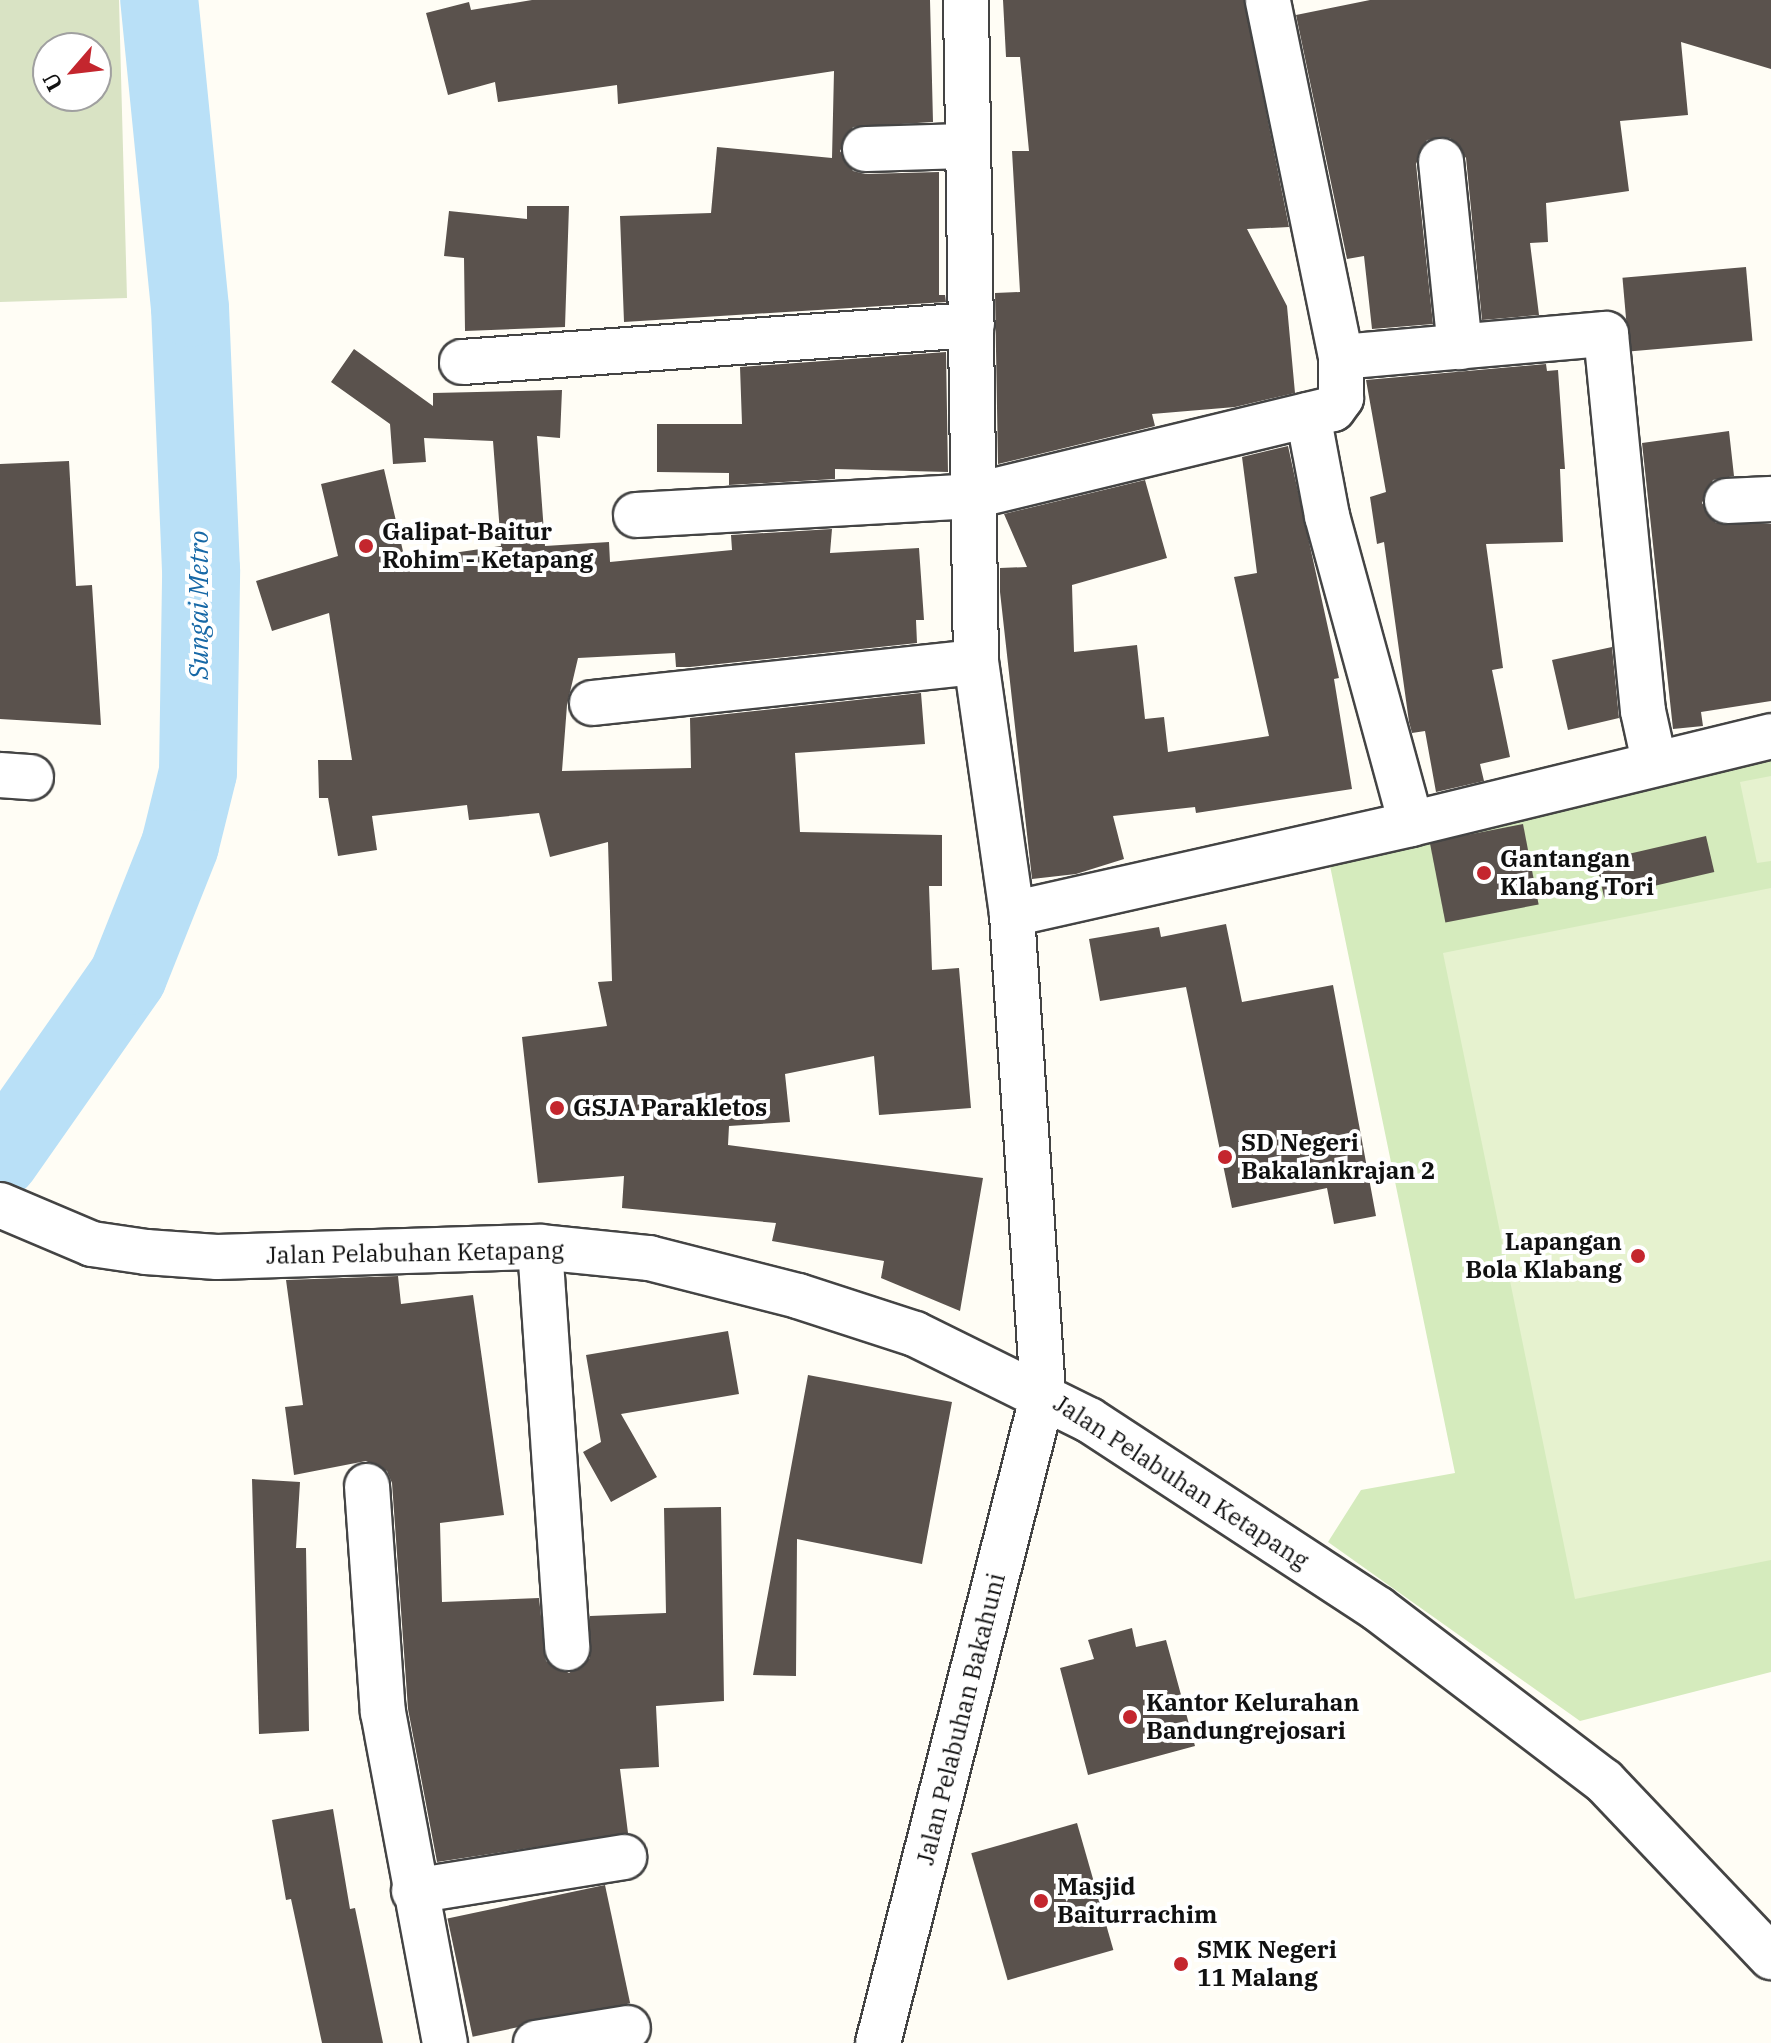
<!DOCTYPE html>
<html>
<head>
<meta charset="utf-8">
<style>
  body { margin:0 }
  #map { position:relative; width:1771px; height:2043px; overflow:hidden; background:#fffdf5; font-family:"IBM Plex Serif",serif }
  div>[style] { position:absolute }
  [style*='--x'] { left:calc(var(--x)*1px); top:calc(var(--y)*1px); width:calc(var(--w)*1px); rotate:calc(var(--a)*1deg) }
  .green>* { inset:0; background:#d5ebbd }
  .cemetery>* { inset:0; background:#d9e3c4 }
  .pitch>* { inset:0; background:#e6f2cf }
  .river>* { height:78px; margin:-39px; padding:0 39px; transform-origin:39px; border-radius:39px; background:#b9e0f7 }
  .building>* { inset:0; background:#5a524d; transform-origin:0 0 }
  .roads { filter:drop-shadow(2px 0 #444) drop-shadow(-2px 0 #444) drop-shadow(0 2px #444) drop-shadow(0 -2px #444) }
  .minor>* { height:44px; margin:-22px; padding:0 22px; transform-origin:22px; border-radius:22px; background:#fff }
  .dots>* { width:22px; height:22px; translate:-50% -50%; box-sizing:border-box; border:4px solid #fff; border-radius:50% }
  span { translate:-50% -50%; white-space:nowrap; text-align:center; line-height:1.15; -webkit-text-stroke:8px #fff; paint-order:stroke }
  .poi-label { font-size:24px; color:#111; font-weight:700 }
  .left { translate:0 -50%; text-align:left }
  .right { translate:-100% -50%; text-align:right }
  .street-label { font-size:24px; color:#111 }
  .water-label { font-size:26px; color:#1768a6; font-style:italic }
  .north { position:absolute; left:32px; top:32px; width:80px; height:80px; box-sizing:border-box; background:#fff; border:2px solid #a0a0a0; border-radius:50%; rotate:242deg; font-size:22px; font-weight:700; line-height:32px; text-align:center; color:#111 }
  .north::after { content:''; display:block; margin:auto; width:28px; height:36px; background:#c4262e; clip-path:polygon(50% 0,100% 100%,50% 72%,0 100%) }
</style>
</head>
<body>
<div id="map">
  <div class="green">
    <i style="clip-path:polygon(1771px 755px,1771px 1672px,1580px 1721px,1328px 1542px,1361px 1490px,1455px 1473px,1329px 861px)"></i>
  </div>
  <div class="cemetery">
    <i style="clip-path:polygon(evenodd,0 0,119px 0,127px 298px,0 302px,0 0,48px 48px,96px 48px,96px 96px,48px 96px,48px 48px)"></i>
  </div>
  <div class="pitch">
    <i style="clip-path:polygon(1771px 776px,1771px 861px,1757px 863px,1740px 782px)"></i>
    <i style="clip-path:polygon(1771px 888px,1771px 1560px,1575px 1599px,1443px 953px)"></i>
  </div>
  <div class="river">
    <i style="--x:0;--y:1159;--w:223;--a:-55"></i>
    <i style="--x:128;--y:976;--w:141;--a:-68.3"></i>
    <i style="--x:180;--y:845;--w:75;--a:-76.1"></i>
    <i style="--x:198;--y:772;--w:202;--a:-89.1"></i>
    <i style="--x:201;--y:570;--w:262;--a:-92.4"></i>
    <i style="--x:190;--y:308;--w:310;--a:-95.7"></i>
  </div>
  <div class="building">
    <i style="clip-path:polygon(532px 0,930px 0,933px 122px,853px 127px,840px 151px,853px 171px,865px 174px,939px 172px,939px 295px,945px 295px,946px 302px,624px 322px,620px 216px,711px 213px,717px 147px,832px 158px,834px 71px,618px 104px,617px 85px,498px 102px,495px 82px,448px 95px,426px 13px,469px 2px,471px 10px)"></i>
    <i style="clip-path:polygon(1003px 0,1244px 0,1289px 227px,1247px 229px,1287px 306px,1295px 393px,1235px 407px,1152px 414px,1155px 426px,998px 464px,995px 293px,1020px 292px,1012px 151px,1029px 151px,1020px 57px,1006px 57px)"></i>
    <i style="clip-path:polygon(1370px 0,1771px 0,1771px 69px,1681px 42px,1688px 115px,1620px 121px,1629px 191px,1546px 203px,1548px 242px,1530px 243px,1539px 315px,1482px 320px,1466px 158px,1450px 138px,1427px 140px,1416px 164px,1433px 324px,1372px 329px,1364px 256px,1347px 259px,1296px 15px)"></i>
    <i style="clip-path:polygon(527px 206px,569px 206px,565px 327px,465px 331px,464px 258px,444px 256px,449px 211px,527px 219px)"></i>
    <i style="left:1746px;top:267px;width:74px;height:124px;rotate:85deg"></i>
    <i style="clip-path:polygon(354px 349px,433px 406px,433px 393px,562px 390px,560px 438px,537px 436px,545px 546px,609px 542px,610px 562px,732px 550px,731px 535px,832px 529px,830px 553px,919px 548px,924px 620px,916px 620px,917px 643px,690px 667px,676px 667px,675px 653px,578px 658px,567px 705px,562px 771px,691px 768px,690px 718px,921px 693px,925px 744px,795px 753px,800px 832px,942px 835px,942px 886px,929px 886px,932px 970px,959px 968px,971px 1108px,879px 1115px,874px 1056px,785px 1074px,790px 1122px,729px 1126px,728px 1145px,983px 1178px,960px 1311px,881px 1278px,884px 1261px,772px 1241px,776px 1223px,622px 1208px,624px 1176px,538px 1183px,522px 1037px,607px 1026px,598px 982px,612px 981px,608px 842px,550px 857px,539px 813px,469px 820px,467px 805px,372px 816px,377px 850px,338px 856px,328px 798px,319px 798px,318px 760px,352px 760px,329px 613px,272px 631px,256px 581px,338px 556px,321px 484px,384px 469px,405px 560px,501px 546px,493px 441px,424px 438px,426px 462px,393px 464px,390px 424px,331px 382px)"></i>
    <i style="clip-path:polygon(946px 352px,948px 472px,835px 469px,835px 479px,729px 485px,729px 473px,657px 472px,657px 424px,742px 424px,740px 367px)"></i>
    <i style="clip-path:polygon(1546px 364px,1547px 371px,1558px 370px,1565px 469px,1560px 469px,1563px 542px,1486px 544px,1503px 668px,1492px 670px,1510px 757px,1480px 764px,1484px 781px,1436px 792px,1425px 731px,1412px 733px,1409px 722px,1384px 542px,1377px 544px,1370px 497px,1386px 492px,1366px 380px)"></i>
    <i style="clip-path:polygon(1729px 431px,1734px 476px,1713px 480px,1702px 503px,1716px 523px,1771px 524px,1771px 701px,1701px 712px,1703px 726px,1673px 729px,1642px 443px)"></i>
    <i style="clip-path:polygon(1288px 446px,1339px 678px,1334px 679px,1352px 789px,1196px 813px,1195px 807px,1113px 816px,1124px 859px,1076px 874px,1032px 879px,1000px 592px,1000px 568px,1027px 567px,1004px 514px,1145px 480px,1167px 558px,1072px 585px,1074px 652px,1137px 645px,1145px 719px,1164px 717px,1168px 752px,1269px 736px,1234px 577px,1257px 573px,1242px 457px)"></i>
    <i style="clip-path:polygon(69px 461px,76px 586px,92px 585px,101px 725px,0 719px,0 464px)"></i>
    <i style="clip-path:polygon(1612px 647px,1619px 718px,1568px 730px,1552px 660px)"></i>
    <i style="left:1523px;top:824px;width:82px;height:95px;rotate:79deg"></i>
    <i style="left:1706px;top:836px;width:37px;height:113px;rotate:77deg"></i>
    <i style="clip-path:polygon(1226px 924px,1242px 1002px,1333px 985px,1376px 1216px,1334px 1224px,1327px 1188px,1232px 1208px,1186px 987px,1100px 1001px,1089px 939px,1159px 927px,1161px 937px)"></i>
    <i style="clip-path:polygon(398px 1276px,401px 1304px,473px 1295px,504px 1515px,440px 1523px,442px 1602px,539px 1598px,546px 1661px,569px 1673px,590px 1658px,590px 1616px,666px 1613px,664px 1508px,721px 1507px,724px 1701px,656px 1706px,659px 1767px,620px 1769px,628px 1833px,437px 1862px,408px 1709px,392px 1483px,387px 1471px,366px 1461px,294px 1475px,285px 1407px,303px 1405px,286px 1280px)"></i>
    <i style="clip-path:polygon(728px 1331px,739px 1394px,621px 1414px,657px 1477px,611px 1502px,583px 1452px,601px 1442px,586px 1355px)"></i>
    <i style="clip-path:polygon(808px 1375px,952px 1402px,922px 1564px,797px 1539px,796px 1676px,753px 1675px)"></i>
    <i style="clip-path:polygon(252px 1479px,300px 1482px,296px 1548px,306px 1548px,309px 1731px,259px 1734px)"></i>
    <i style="clip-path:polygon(1132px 1628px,1136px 1647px,1166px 1640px,1195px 1746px,1088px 1775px,1060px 1668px,1094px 1659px,1088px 1640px)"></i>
    <i style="clip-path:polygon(333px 1809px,350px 1909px,355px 1908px,383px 2043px,322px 2043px,291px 1899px,286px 1900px,272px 1820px)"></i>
    <i style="left:1077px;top:1823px;width:132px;height:110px;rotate:74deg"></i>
    <i style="left:605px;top:1885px;width:121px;height:161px;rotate:78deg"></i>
  </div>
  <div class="roads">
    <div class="minor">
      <i style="--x:865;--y:149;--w:101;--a:-1.7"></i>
      <i style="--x:1441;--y:161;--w:187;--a:84.2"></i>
      <i style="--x:1341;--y:357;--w:266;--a:-5"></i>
      <i style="--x:1606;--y:334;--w:379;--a:84.4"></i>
      <i style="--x:1643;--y:711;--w:51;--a:77.6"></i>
      <i style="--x:462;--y:362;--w:511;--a:-4.15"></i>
      <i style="--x:1308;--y:415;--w:103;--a:79.3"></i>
      <i style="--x:1327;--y:516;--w:319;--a:74.7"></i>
      <i style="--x:1727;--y:501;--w:44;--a:-2.6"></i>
      <i style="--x:636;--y:515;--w:338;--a:-3.2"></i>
      <i style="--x:973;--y:496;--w:370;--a:-13.6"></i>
      <i style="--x:1333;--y:409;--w:14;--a:-54"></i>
      <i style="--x:1341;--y:398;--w:41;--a:-90"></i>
      <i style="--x:1341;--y:357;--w:364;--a:-101.6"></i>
      <i style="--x:592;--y:703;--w:386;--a:-6.1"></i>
      <i style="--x:0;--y:775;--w:31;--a:4"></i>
      <i style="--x:1012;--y:914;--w:409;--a:-12.7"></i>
      <i style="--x:1411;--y:824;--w:371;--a:-13.7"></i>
      <i style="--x:0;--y:1205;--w:100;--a:23"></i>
      <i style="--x:92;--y:1244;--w:55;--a:8.4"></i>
      <i style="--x:146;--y:1252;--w:71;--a:4"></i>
      <i style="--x:217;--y:1257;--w:323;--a:-1.8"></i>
      <i style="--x:540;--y:1247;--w:110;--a:5.8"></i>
      <i style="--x:649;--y:1258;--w:154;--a:14.3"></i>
      <i style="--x:798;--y:1296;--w:123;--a:18"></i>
      <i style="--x:915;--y:1334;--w:194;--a:26.3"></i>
      <i style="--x:1089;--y:1420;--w:345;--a:33.2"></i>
      <i style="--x:1378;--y:1609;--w:284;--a:37.3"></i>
      <i style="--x:1604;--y:1781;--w:243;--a:46.5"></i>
      <i style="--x:540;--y:1247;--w:402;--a:86.1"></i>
      <i style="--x:367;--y:1486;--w:227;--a:86"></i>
      <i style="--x:383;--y:1712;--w:337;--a:79.4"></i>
      <i style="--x:414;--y:1891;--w:213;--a:-9.2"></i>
      <i style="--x:536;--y:2043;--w:93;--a:-9.3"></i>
      <i style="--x:878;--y:2043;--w:670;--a:-75.74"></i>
      <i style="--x:1043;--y:1394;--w:481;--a:-93.7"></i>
      <i style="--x:1012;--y:914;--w:255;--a:-98.1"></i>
      <i style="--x:976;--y:662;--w:662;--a:-90.87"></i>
    </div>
  </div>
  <div class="dots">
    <i style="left:366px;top:546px;background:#c4262e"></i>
    <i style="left:1484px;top:873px;background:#c4262e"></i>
    <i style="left:557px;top:1108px;background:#c4262e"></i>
    <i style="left:1225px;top:1157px;background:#c4262e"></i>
    <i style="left:1638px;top:1256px;background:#c4262e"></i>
    <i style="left:1130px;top:1717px;background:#c4262e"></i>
    <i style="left:1041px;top:1901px;background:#c4262e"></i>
    <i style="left:1181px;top:1964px;background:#c4262e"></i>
  </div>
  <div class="poi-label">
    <span class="left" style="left:382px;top:546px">Galipat-Baitur<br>Rohim - Ketapang</span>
    <span class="left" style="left:1500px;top:873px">Gantangan<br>Klabang Tori</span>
    <span class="left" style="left:573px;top:1108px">GSJA Parakletos</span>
    <span class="left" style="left:1241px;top:1157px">SD Negeri<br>Bakalankrajan 2</span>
    <span class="right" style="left:1622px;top:1256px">Lapangan<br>Bola Klabang</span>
    <span class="left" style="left:1146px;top:1717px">Kantor Kelurahan<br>Bandungrejosari</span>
    <span class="left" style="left:1057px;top:1901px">Masjid<br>Baiturrachim</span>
    <span class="left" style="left:1197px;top:1964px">SMK Negeri<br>11 Malang</span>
  </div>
  <div class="street-label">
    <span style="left:415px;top:1253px;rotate:-1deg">Jalan Pelabuhan Ketapang</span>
    <span style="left:1181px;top:1482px;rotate:33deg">Jalan Pelabuhan Ketapang</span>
    <span style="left:961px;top:1719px;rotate:-76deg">Jalan Pelabuhan Bakahuni</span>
  </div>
  <div class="water-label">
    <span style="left:199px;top:605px;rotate:-90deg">Sungai Metro</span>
  </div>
  <div class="north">U</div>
</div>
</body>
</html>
